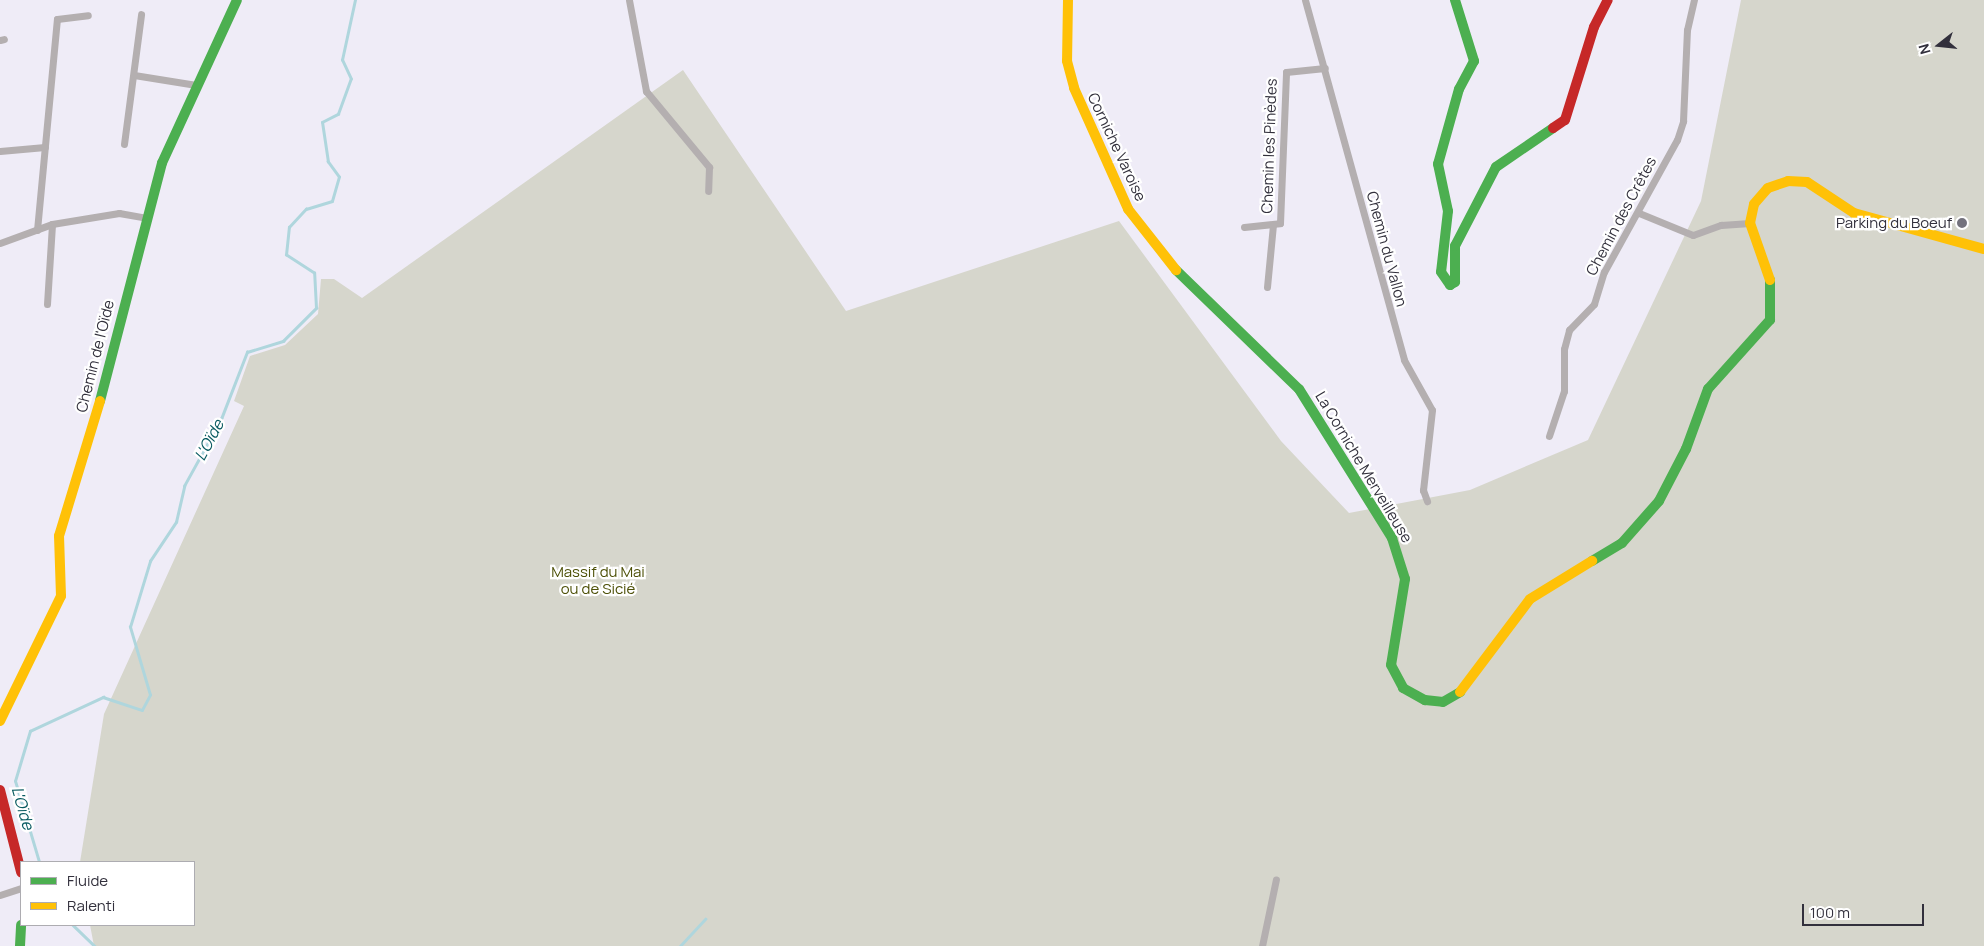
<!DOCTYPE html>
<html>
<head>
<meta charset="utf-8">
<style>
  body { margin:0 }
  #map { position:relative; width:1984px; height:946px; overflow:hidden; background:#efecf7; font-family:Manrope,sans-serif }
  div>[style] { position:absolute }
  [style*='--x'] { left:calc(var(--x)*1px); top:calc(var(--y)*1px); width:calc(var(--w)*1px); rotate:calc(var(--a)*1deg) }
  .green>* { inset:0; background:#d6d6cc }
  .stream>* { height:2.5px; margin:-1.25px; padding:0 1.25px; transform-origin:1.25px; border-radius:1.25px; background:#afd6dd }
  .street>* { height:7px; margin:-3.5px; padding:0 3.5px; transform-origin:3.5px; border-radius:3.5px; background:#b4afb0 }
  .fast>* { height:10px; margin:-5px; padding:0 5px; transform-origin:5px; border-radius:5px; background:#4caf50 }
  .slow>* { height:10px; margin:-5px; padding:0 5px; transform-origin:5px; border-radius:5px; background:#ffc107 }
  .jam>* { height:10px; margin:-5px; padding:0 5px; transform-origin:5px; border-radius:5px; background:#c62828 }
  .dots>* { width:14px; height:14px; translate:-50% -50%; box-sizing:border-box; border:2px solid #fff; border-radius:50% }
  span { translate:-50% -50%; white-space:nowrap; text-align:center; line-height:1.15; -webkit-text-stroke:4.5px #fff; paint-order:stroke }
  .street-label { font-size:15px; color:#32303c }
  .poi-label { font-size:15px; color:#32303c }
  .right { translate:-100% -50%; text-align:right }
  .park-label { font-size:15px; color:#4d5007 }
  .water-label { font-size:16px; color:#085a60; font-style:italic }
  .legend { position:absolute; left:20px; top:861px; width:175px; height:65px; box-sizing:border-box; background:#fff; border:1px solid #adacb1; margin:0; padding:6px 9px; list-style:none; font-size:15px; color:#32303c }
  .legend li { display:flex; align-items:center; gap:10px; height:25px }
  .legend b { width:25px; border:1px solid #adacb1 }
  .north { position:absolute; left:1914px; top:20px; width:50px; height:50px; -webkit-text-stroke:4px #fff; paint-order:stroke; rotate:254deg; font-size:14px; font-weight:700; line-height:20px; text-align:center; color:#32303c }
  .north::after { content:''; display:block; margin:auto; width:18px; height:22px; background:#32303c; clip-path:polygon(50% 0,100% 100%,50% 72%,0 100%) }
  .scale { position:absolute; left:1802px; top:904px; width:122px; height:22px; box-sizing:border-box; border:2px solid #32303c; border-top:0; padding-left:6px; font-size:15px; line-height:18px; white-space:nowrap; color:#32303c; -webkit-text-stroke:4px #fff; paint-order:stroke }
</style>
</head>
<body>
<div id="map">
  <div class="green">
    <i style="clip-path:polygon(1741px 0,1984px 0,1984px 946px,94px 946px,90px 925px,194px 925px,194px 862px,80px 862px,104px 714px,244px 406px,234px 401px,250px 356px,285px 345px,318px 314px,321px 279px,334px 279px,362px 298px,683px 70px,846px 311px,1119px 221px,1281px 441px,1349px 513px,1470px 490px,1588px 440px,1701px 201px)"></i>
  </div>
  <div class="stream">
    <i style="--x:39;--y:862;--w:84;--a:-106.5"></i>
    <i style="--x:15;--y:781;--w:52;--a:-73.3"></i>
    <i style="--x:30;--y:731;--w:81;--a:-25"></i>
    <i style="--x:103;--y:697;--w:41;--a:18.4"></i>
    <i style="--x:142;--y:710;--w:17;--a:-62"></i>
    <i style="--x:150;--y:695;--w:71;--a:-106.4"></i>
    <i style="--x:130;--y:627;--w:69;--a:-73.1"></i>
    <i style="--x:150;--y:561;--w:47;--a:-56.3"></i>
    <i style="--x:176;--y:522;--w:37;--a:-77"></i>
    <i style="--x:184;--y:486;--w:77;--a:-61.1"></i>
    <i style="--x:221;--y:419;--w:72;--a:-68.8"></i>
    <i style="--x:247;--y:352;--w:38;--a:-17"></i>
    <i style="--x:283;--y:341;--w:47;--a:-45"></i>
    <i style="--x:316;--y:308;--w:35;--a:-93"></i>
    <i style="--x:314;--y:273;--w:33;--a:-147"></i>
    <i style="--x:286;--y:255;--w:28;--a:-84"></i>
    <i style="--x:289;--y:227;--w:25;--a:-47"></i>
    <i style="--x:306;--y:209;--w:27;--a:-17"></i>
    <i style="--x:332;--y:201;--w:25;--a:-74"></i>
    <i style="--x:339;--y:177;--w:19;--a:-126"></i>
    <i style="--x:328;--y:162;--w:40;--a:-98.5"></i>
    <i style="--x:322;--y:122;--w:18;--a:-27"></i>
    <i style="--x:338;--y:114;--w:37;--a:-70"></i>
    <i style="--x:351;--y:79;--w:21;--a:-115"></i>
    <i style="--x:342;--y:60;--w:61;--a:-77.8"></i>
    <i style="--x:73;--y:925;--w:30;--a:44"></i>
    <i style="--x:680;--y:946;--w:37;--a:-47"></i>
  </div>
  <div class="street">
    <i style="--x:629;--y:0;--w:93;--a:79.4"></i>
    <i style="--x:646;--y:91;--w:99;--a:50.3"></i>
    <i style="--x:709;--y:167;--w:24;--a:92"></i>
    <i style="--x:1305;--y:0;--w:373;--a:74.6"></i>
    <i style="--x:1404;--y:360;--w:57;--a:60.8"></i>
    <i style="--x:1432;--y:410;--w:81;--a:96.4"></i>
    <i style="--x:1423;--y:490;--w:12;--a:70"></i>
    <i style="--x:0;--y:40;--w:4;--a:-14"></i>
    <i style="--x:134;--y:75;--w:63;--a:9.2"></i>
    <i style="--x:124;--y:144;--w:131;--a:-82.5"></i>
    <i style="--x:0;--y:151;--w:45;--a:-5.1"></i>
    <i style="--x:1639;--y:213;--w:58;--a:22.2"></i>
    <i style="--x:1693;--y:235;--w:30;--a:-20"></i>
    <i style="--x:1721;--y:225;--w:29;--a:-4"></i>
    <i style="--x:1244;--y:227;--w:36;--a:-6"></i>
    <i style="--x:1280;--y:223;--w:151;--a:-87.7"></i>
    <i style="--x:1286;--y:72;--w:39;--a:-6"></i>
    <i style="--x:37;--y:230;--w:212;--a:-84.6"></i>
    <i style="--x:57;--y:19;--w:31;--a:-7"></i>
    <i style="--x:0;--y:243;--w:55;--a:-20.1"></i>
    <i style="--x:52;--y:224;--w:68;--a:-9.3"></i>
    <i style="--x:119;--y:213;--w:28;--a:10"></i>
    <i style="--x:1267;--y:287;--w:62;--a:-84.5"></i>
    <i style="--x:47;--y:304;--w:80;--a:-86.4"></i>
    <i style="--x:1549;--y:436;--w:47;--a:-71.6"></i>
    <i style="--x:1564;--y:391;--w:42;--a:-90"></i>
    <i style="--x:1564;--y:349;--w:20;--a:-75"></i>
    <i style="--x:1569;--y:330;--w:36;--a:-46"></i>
    <i style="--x:1594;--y:304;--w:34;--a:-73"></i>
    <i style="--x:1604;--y:272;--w:151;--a:-61.1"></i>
    <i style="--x:1677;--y:140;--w:20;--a:-72"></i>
    <i style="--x:1683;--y:121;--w:91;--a:-87.5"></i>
    <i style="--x:1687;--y:30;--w:31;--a:-77"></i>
    <i style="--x:0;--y:895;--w:22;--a:-18"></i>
    <i style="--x:1262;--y:946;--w:68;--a:-78.2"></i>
  </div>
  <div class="fast">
    <i style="--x:1455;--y:0;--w:64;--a:72.7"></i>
    <i style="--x:1474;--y:61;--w:32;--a:118"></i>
    <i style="--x:1459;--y:89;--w:78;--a:105.6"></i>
    <i style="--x:1438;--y:164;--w:48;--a:78"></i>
    <i style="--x:1448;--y:211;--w:61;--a:96.5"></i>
    <i style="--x:1441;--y:272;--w:16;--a:55"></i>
    <i style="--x:1450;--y:285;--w:6;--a:-31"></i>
    <i style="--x:1455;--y:282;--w:36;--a:-90"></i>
    <i style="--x:1455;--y:246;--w:89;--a:-62.6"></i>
    <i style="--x:1496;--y:167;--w:69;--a:-34.4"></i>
    <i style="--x:1176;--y:270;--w:171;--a:44.1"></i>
    <i style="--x:1299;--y:389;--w:176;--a:58"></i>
    <i style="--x:1392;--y:538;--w:43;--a:72.4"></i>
    <i style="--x:1405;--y:579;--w:87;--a:99.2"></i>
    <i style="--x:1391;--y:665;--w:26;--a:62"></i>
    <i style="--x:1403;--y:688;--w:25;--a:29"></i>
    <i style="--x:1425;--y:700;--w:18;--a:6"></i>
    <i style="--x:1443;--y:702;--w:20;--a:-30"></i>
    <i style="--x:100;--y:401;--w:246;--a:-75.4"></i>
    <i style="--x:162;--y:163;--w:179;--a:-65.3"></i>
    <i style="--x:1592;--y:561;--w:35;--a:-31"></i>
    <i style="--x:1622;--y:543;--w:56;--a:-48.6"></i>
    <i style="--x:1659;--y:501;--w:59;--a:-62.6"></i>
    <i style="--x:1686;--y:449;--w:64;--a:-69.9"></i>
    <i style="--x:1708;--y:389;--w:93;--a:-48.1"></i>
    <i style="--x:1770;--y:320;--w:40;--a:-90"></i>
    <i style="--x:20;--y:946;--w:21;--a:-87"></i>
  </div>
  <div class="slow">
    <i style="--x:1068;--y:0;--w:61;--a:90.9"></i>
    <i style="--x:1067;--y:61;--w:28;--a:75"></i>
    <i style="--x:1074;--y:88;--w:133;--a:65.9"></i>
    <i style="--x:1128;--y:209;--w:78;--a:51.8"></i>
    <i style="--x:1770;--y:280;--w:60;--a:-109.3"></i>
    <i style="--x:1750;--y:223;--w:19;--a:-78"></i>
    <i style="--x:1754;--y:204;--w:21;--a:-49"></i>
    <i style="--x:1768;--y:188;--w:21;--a:-19"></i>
    <i style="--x:1788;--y:181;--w:19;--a:3"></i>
    <i style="--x:1807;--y:182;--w:56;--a:33.4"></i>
    <i style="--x:1854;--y:213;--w:135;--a:15.5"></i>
    <i style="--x:1460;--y:692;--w:116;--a:-53"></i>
    <i style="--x:1530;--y:599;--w:73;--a:-31.5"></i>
    <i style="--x:0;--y:721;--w:139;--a:-64"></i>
    <i style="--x:61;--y:596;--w:60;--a:-91.9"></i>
    <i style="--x:59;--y:536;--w:141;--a:-73.1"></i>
  </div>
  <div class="jam">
    <i style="--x:1553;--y:128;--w:14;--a:-34"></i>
    <i style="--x:1565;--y:120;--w:97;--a:-72.7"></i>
    <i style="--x:1594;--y:27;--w:30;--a:-63"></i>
    <i style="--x:0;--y:790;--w:85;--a:75.6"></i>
  </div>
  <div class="dots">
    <i style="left:1962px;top:223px;background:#74727d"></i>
  </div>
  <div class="street-label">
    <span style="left:1269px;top:146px;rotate:-88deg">Chemin les Pinèdes</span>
    <span style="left:1117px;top:147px;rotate:65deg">Corniche Varoise</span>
    <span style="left:1621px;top:216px;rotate:-62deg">Chemin des Crêtes</span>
    <span style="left:1387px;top:249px;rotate:75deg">Chemin du Vallon</span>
    <span style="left:95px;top:356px;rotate:-76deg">Chemin de l'Oïde</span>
    <span style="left:1364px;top:467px;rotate:59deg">La Corniche Merveilleuse</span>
  </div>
  <div class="poi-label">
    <span class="right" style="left:1952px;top:223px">Parking du Boeuf</span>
  </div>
  <div class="park-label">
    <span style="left:598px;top:580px">Massif du Mai<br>ou de Sicié</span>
  </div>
  <div class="water-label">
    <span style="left:209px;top:440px;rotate:-62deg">L'Oïde</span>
    <span style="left:23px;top:808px;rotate:74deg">L'Oïde</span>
  </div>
  <ul class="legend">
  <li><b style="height:6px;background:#4caf50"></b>Fluide</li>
  <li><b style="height:6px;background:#ffc107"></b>Ralenti</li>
  </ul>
  <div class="north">N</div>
  <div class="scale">100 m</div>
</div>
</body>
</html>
